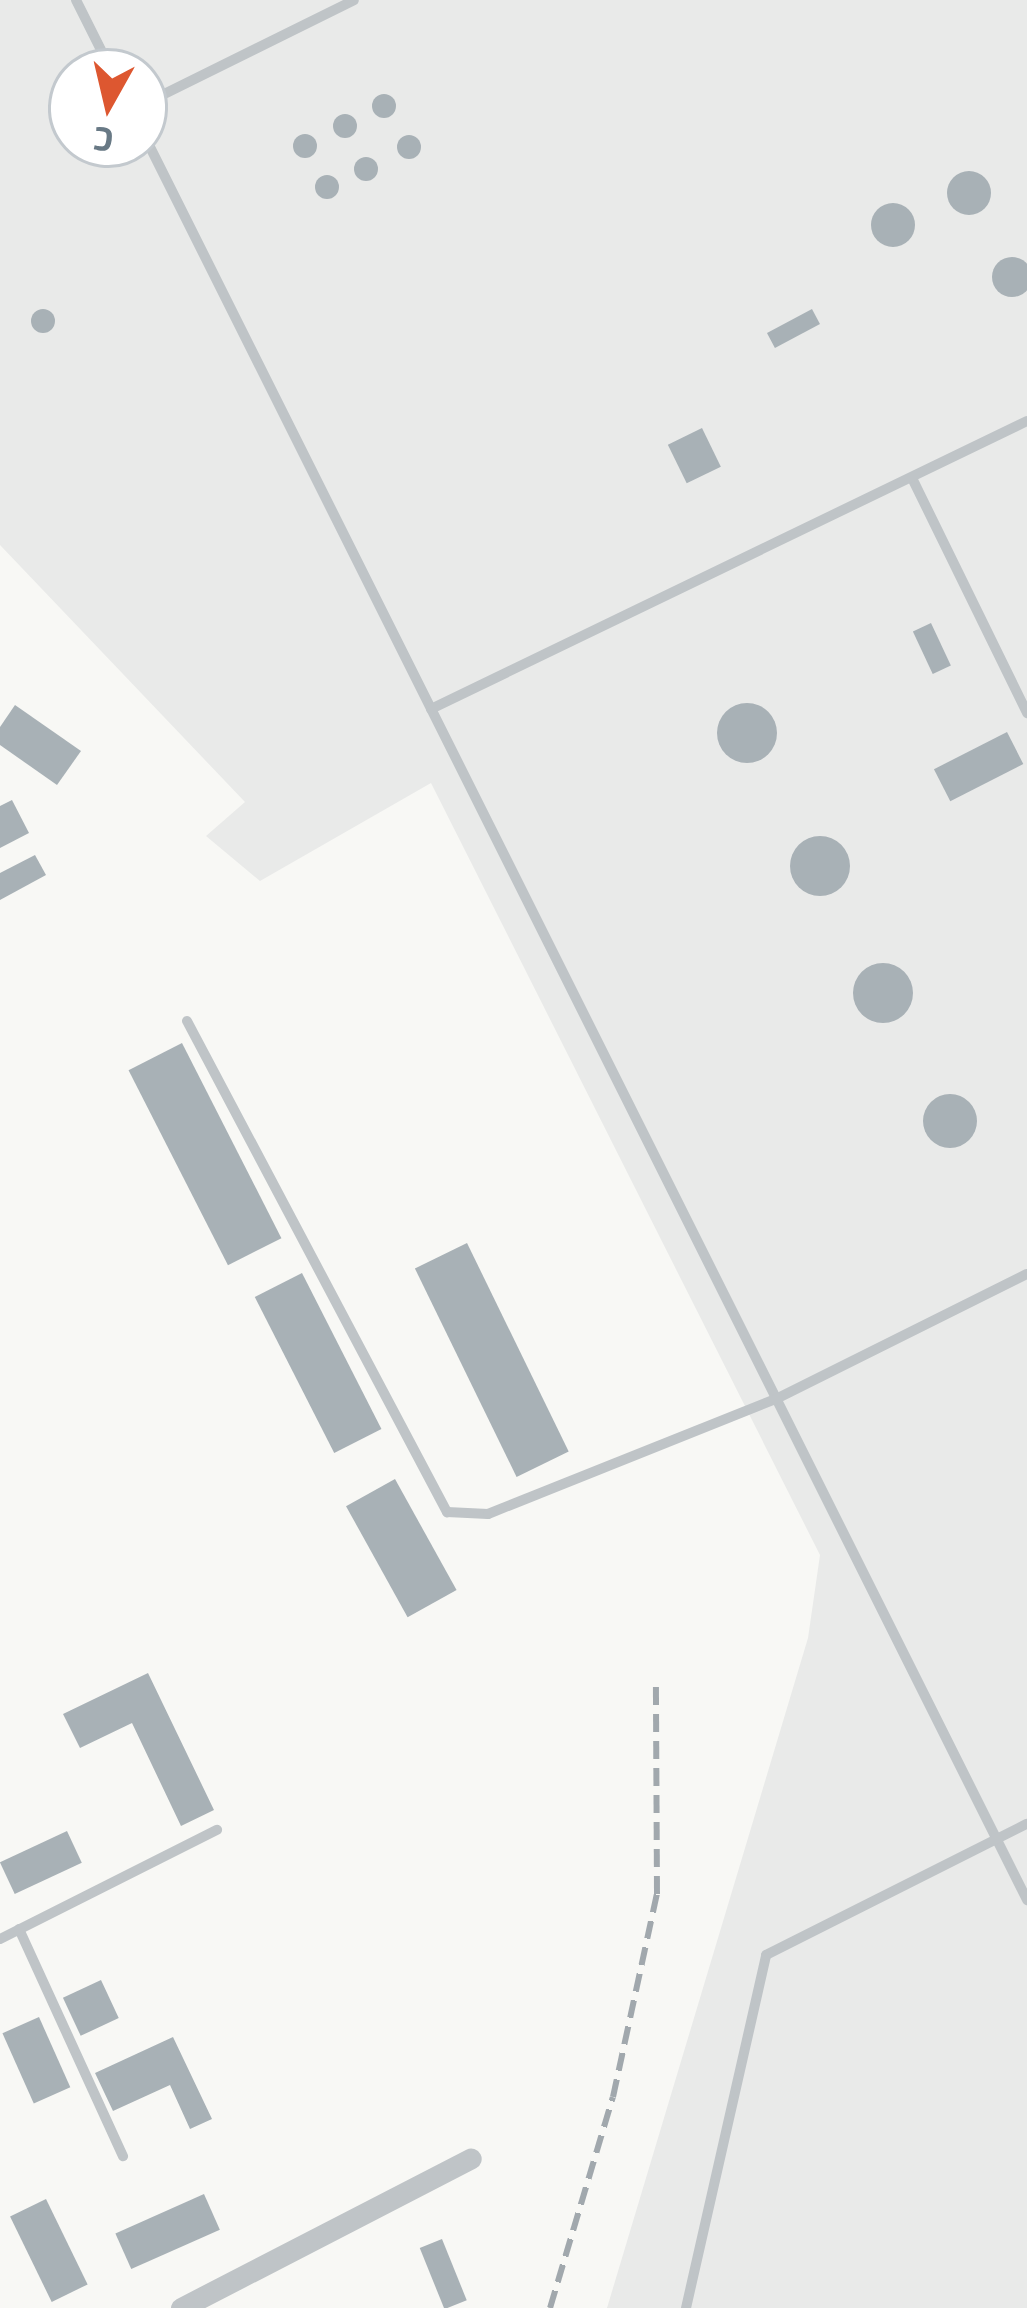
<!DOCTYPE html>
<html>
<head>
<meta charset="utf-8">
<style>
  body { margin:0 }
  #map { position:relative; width:1027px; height:2308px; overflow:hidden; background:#f8f8f5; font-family:"Exo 2",sans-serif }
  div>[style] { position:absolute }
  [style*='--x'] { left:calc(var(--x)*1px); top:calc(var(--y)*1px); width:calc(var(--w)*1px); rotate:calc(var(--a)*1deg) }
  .built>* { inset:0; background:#e9eae9 }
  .building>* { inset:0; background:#a8b1b6; transform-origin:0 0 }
  .round { border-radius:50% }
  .lane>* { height:10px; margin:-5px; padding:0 5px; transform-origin:5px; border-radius:5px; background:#bfc4c7 }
  .street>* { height:21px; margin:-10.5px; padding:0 10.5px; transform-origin:10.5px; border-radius:10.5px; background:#bfc4c7 }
  .rail>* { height:6px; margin-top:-3px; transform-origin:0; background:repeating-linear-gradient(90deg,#a1a8ad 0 18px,transparent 0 27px) }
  span { translate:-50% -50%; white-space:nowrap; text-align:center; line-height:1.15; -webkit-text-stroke:12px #fff; paint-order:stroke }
  .north { position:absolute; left:48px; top:48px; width:120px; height:120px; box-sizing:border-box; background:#fff; border:3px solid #c3c9ce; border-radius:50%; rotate:188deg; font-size:33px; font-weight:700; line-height:48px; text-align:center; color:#687985 }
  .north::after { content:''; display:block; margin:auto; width:42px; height:54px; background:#dd5730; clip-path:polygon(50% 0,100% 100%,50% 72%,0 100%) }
</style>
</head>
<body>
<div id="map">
  <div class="built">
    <i style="clip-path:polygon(evenodd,0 0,1027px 0,1027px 2308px,607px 2308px,808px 1638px,820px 1555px,431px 783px,260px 881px,206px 836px,245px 802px,0 545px,0 0,72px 72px,144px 72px,144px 144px,72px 144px,72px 72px)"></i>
  </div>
  <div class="building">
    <i class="round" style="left:372px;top:94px;width:24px;height:24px"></i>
    <i class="round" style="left:333px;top:114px;width:24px;height:24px"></i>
    <i class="round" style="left:293px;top:134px;width:24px;height:24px"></i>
    <i class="round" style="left:397px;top:135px;width:24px;height:24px"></i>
    <i class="round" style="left:354px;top:157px;width:24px;height:24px"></i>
    <i class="round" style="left:947px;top:171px;width:44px;height:44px"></i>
    <i class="round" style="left:315px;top:175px;width:24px;height:24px"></i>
    <i class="round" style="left:871px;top:203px;width:44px;height:44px"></i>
    <i class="round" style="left:992px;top:257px;width:40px;height:40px"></i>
    <i class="round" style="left:31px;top:309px;width:24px;height:24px"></i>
    <i style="left:812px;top:309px;width:17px;height:51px;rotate:62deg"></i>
    <i style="left:702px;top:428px;width:43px;height:38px;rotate:64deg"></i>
    <i style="left:931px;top:623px;width:47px;height:20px;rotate:65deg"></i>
    <i class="round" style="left:717px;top:703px;width:60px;height:60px"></i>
    <i style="clip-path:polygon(15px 705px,81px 751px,57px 785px,0 745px,0 727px)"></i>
    <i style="left:1007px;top:732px;width:36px;height:82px;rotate:63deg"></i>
    <i style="clip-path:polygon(12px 800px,29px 833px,0 848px,0 806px)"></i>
    <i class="round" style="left:790px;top:836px;width:60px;height:60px"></i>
    <i style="clip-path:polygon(35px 855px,46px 875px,0 900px,0 873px)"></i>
    <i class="round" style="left:853px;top:963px;width:60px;height:60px"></i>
    <i style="left:182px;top:1043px;width:219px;height:60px;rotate:63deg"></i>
    <i class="round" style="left:923px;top:1094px;width:54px;height:54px"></i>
    <i style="left:467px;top:1243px;width:232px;height:58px;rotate:64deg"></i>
    <i style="left:302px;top:1273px;width:175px;height:53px;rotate:63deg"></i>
    <i style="left:395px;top:1479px;width:127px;height:56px;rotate:61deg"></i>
    <i style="clip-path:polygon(148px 1673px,214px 1810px,181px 1826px,132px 1723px,80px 1748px,63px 1714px)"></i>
    <i style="left:67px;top:1831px;width:35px;height:74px;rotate:65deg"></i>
    <i style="left:101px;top:1980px;width:42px;height:42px;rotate:65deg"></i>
    <i style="left:39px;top:2017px;width:77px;height:40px;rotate:66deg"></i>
    <i style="clip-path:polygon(173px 2037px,212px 2119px,190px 2129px,170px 2085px,113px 2111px,95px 2073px)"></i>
    <i style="left:204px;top:2194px;width:39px;height:97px;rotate:66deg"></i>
    <i style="left:46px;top:2199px;width:95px;height:40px;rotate:64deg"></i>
    <i style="left:442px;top:2239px;width:66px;height:24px;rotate:68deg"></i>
  </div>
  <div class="lane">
    <i style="--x:76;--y:0;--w:80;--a:63.4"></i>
    <i style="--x:144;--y:104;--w:234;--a:-26.3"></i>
    <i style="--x:144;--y:135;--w:1974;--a:63.42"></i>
    <i style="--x:912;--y:478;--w:262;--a:63.9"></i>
    <i style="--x:431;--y:709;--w:662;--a:-25.79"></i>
    <i style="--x:187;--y:1021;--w:556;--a:62.1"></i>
    <i style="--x:447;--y:1512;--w:41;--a:2.8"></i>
    <i style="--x:488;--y:1514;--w:310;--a:-21.8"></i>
    <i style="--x:776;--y:1399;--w:280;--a:-26.5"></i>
    <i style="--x:19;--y:1929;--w:250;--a:65.4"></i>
    <i style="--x:0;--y:1939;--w:243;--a:-26.7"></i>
    <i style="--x:686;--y:2308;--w:362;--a:-77.2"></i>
    <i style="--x:766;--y:1955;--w:292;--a:-26.7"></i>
  </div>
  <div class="street">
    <i style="--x:181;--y:2308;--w:326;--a:-27.3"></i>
  </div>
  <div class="rail">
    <i style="--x:550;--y:2308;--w:220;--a:-73.4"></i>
    <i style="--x:613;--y:2097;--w:208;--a:-77.8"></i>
    <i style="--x:657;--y:1894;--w:208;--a:-90.3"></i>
  </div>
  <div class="north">С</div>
</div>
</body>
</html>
